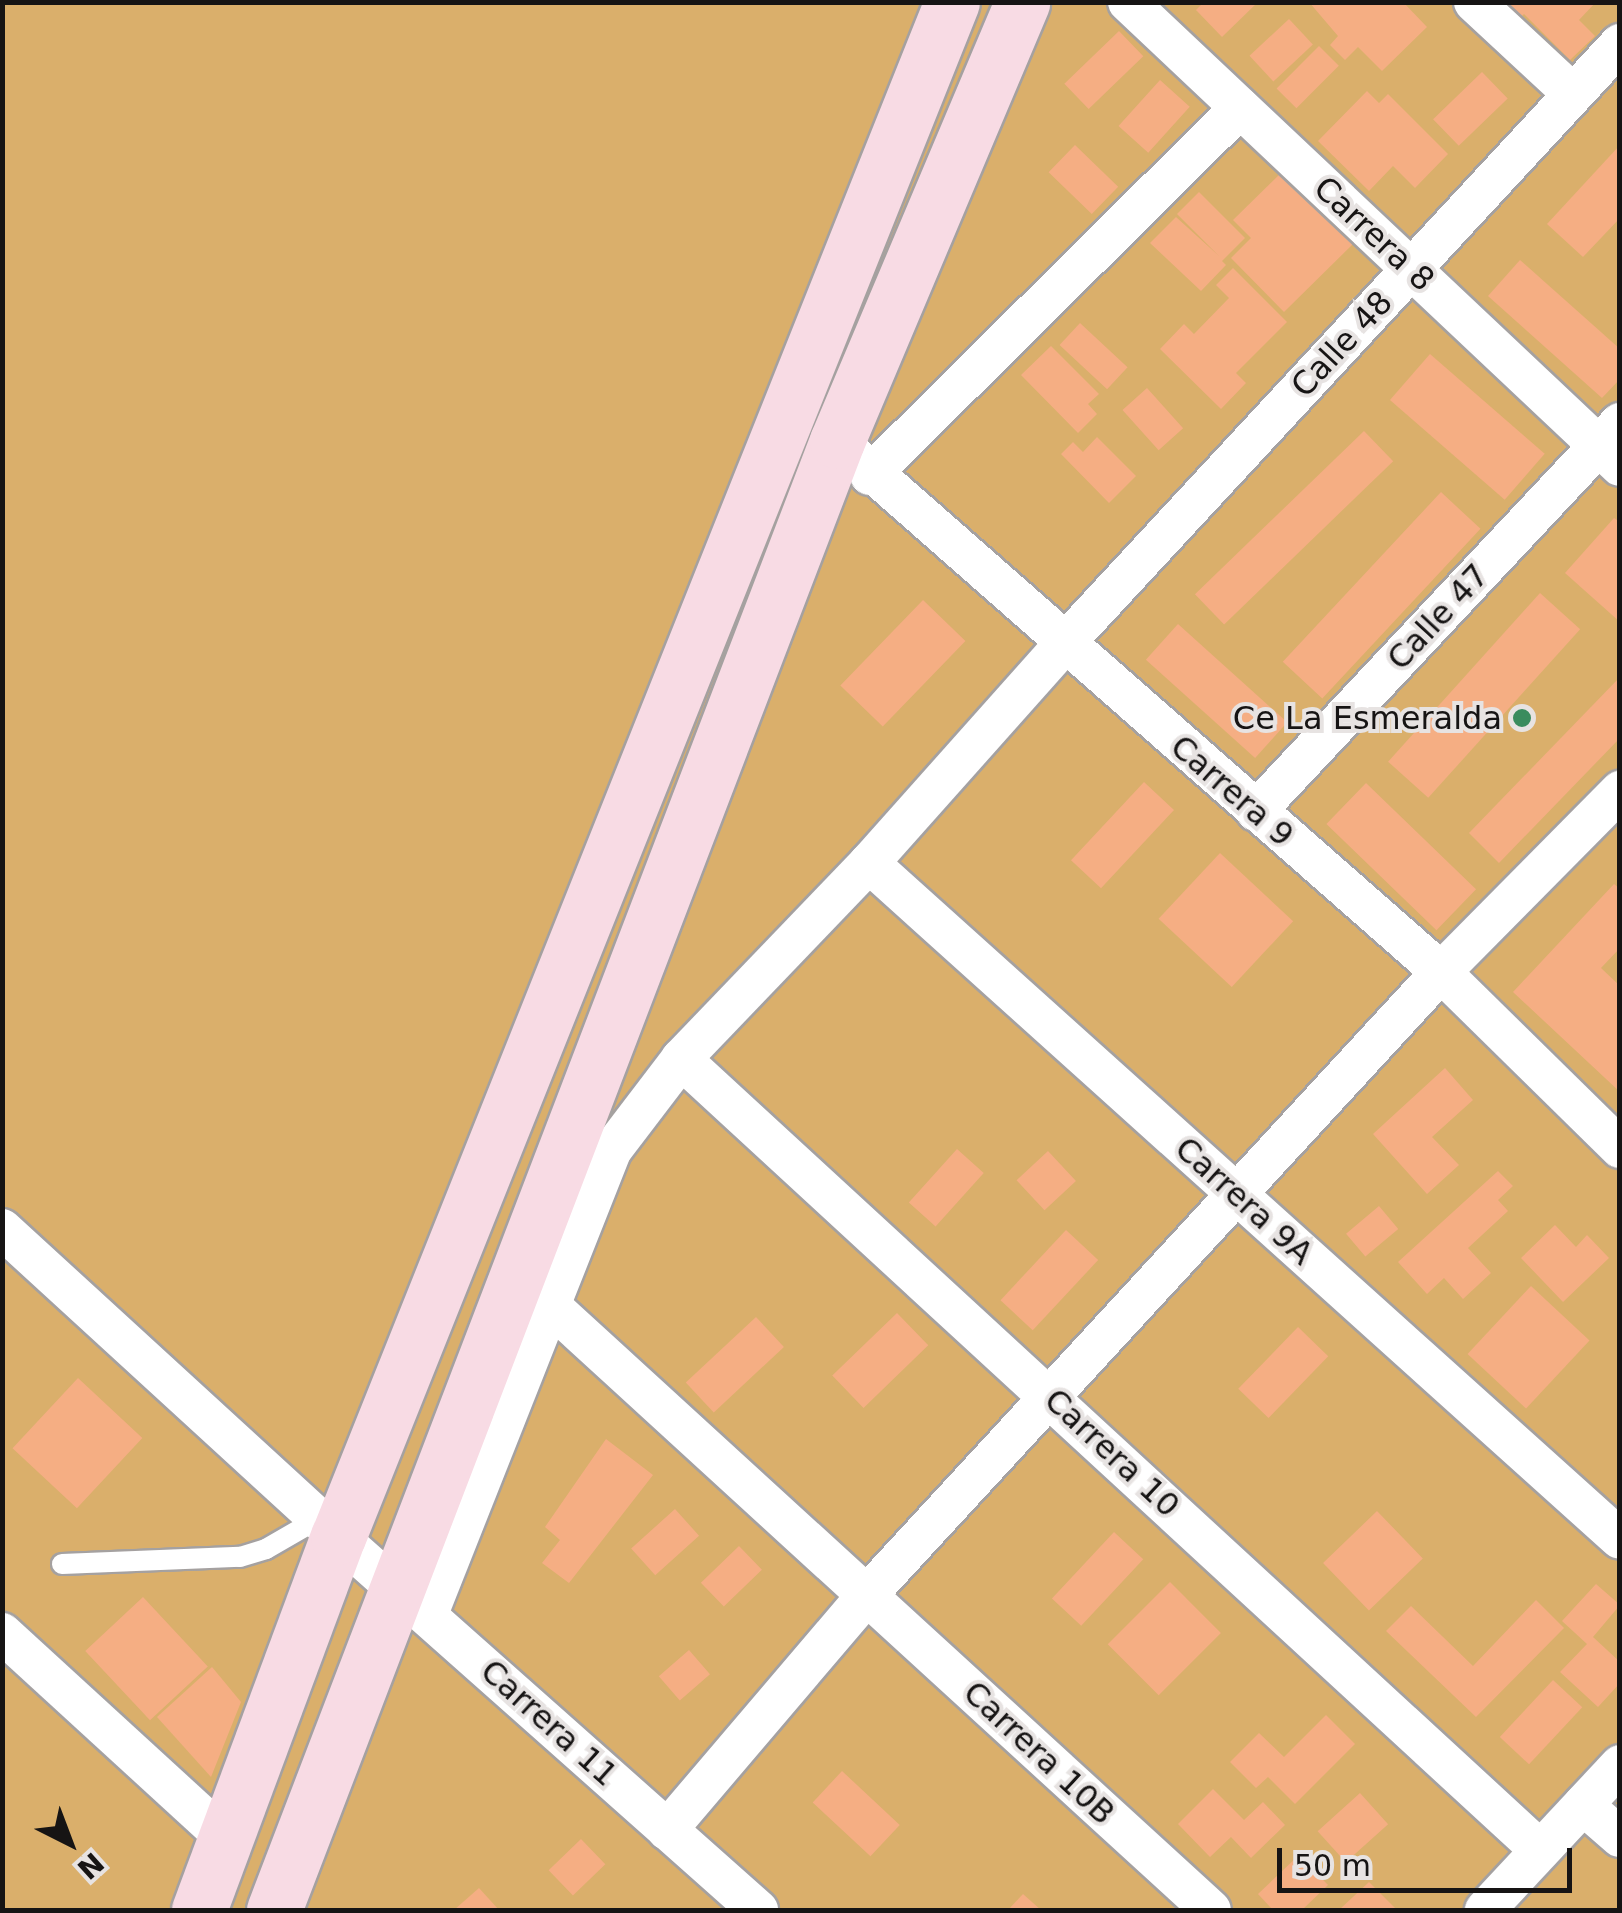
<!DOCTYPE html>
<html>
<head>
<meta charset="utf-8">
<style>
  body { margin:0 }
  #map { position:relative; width:1622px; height:1913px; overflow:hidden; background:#e7e3e2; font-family:"DejaVu Sans",sans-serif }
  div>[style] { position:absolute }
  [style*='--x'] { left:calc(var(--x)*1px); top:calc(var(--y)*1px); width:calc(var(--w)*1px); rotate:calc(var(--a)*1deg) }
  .green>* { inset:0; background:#daaf6b; transform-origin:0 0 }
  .building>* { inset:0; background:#f5ae83; transform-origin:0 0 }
  .roads { filter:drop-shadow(2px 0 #a5a1a0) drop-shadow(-2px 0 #a5a1a0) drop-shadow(0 2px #a5a1a0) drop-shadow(0 -2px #a5a1a0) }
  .service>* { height:20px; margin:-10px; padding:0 10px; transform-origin:10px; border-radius:10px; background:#fff }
  .minor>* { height:40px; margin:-20px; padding:0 20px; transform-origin:20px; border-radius:20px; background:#fff }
  .secondary>* { height:55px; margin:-27.5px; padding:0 27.5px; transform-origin:27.5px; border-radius:27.5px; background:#f8dbe4 }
  .dots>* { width:28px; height:28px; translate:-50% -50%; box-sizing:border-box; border:5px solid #e7e3e2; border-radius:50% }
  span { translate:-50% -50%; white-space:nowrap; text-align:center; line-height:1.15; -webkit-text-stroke:8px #e7e3e2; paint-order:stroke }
  .street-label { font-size:32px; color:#161414 }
  .poi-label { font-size:32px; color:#161414 }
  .right { translate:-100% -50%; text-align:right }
  .frame { position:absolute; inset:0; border:5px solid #161414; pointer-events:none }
  .north { position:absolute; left:20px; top:1793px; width:100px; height:100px; -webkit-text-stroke:8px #e7e3e2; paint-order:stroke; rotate:138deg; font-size:28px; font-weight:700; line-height:40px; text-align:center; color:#161414 }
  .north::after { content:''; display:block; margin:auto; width:35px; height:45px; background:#161414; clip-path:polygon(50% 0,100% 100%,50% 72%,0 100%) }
  .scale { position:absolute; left:1277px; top:1848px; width:295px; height:45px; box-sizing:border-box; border:5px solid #161414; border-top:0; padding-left:12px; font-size:30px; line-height:35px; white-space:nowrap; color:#161414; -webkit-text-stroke:8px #e7e3e2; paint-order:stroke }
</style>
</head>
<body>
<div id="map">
  <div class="green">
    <i style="left:3px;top:3px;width:1616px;height:1907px"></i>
  </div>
  <div class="building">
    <i style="clip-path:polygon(1204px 2px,1258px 2px,1222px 37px,1196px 10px)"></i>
    <i style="clip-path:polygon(1309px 2px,1403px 2px,1427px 27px,1382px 71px,1358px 47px,1345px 60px,1330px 45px,1338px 36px)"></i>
    <i style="clip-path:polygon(1498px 2px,1596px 2px,1579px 20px,1595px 36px,1570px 60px,1524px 14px,1511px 27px)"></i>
    <i style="left:1289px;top:19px;width:35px;height:54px;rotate:47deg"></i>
    <i style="left:1119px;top:31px;width:35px;height:76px;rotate:46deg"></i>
    <i style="left:1319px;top:46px;width:28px;height:60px;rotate:45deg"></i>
    <i style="left:1482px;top:72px;width:37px;height:68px;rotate:46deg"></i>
    <i style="left:1160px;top:80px;width:40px;height:62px;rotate:42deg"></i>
    <i style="clip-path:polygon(1367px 91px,1379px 103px,1388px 94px,1448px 154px,1415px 188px,1393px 166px,1369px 191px,1318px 141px)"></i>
    <i style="left:1075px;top:145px;width:60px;height:38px;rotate:44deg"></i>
    <i style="clip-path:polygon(1620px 145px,1620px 218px,1583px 257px,1547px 224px)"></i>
    <i style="clip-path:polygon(1282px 172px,1353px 244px,1284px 312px,1231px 258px,1251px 238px,1233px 220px)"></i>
    <i style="clip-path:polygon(1199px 192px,1245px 238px,1222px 261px,1226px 265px,1201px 291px,1150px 243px,1176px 217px,1219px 256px,1177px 214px)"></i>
    <i style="clip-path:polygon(1520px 260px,1620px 349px,1620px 379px,1602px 398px,1488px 296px)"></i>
    <i style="clip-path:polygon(1233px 268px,1287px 322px,1236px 373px,1246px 383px,1221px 409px,1160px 349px,1184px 324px,1194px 334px,1229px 298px,1216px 285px)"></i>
    <i style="left:1080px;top:323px;width:65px;height:30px;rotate:43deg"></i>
    <i style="clip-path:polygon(1051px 346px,1099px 394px,1088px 404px,1097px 414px,1078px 433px,1021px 375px)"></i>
    <i style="left:1430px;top:354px;width:152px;height:61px;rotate:41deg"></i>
    <i style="left:1147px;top:388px;width:54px;height:33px;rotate:48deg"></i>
    <i style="left:1364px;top:431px;width:42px;height:235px;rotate:46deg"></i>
    <i style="clip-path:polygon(1097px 437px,1136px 476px,1109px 503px,1061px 454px,1073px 442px,1083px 452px)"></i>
    <i style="left:1441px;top:492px;width:54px;height:232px;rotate:43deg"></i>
    <i style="clip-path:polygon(1614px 518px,1620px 522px,1620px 622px,1565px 573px)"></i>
    <i style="left:1540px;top:593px;width:54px;height:227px;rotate:42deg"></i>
    <i style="left:923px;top:600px;width:59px;height:119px;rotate:44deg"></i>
    <i style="left:1178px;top:624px;width:147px;height:48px;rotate:42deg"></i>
    <i style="clip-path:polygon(1620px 677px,1620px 738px,1499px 863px,1469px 833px)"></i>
    <i style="left:1144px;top:782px;width:41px;height:107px;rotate:43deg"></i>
    <i style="left:1366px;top:783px;width:153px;height:57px;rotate:44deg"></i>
    <i style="left:1220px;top:853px;width:100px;height:90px;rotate:43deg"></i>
    <i style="clip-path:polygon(1614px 884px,1620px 889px,1620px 948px,1601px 968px,1620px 986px,1620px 1092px,1513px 992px)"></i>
    <i style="clip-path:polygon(1445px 1068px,1473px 1100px,1432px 1137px,1459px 1165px,1427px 1194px,1373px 1134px)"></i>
    <i style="left:957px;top:1149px;width:36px;height:72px;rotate:42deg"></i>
    <i style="left:1048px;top:1151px;width:41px;height:43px;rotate:47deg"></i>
    <i style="clip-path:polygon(1498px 1171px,1513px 1186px,1498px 1200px,1508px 1211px,1468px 1248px,1491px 1273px,1463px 1299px,1444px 1278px,1427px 1294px,1398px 1262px)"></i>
    <i style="left:1379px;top:1206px;width:30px;height:43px;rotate:50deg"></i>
    <i style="clip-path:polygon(1555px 1225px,1576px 1247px,1587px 1235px,1609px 1258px,1563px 1302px,1521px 1258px)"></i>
    <i style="left:1066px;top:1230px;width:44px;height:96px;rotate:43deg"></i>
    <i style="left:1531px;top:1286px;width:80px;height:93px;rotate:43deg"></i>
    <i style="left:897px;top:1313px;width:45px;height:90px;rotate:46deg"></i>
    <i style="left:756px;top:1317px;width:41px;height:96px;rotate:47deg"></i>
    <i style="left:1298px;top:1327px;width:42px;height:86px;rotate:44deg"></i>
    <i style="left:78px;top:1378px;width:88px;height:96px;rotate:43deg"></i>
    <i style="clip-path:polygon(606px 1439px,653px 1475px,569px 1583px,542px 1563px,560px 1540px,545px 1527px)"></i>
    <i style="left:675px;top:1509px;width:36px;height:59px;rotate:48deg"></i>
    <i style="left:1377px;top:1511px;width:66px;height:75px;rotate:46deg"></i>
    <i style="left:1114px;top:1532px;width:40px;height:91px;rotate:43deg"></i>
    <i style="left:739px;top:1546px;width:33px;height:53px;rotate:46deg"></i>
    <i style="left:1170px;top:1582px;width:72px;height:88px;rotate:45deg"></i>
    <i style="clip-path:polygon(1596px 1584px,1620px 1605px,1593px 1637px,1620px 1662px,1620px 1683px,1598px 1707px,1560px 1672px,1587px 1644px,1562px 1621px)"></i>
    <i style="left:143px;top:1597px;width:95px;height:79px;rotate:47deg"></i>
    <i style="clip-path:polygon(1536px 1600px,1564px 1628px,1476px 1717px,1386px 1631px,1411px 1606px,1473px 1666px)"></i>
    <i style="left:689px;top:1650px;width:32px;height:40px;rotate:49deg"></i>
    <i style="clip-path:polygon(212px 1667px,241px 1702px,211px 1777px,157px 1717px)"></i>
    <i style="left:1553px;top:1680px;width:40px;height:78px;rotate:43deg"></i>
    <i style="clip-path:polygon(1326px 1715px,1355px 1744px,1295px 1804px,1268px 1777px,1256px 1788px,1230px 1762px,1259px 1733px,1284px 1757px)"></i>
    <i style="left:842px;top:1771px;width:79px;height:43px;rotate:43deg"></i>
    <i style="clip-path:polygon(1213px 1789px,1244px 1820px,1263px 1802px,1285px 1825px,1251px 1858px,1231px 1837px,1210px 1857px,1178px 1824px)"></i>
    <i style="left:1360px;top:1793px;width:42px;height:57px;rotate:48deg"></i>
    <i style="left:581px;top:1839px;width:35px;height:45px;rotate:46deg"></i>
    <i style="clip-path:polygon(1299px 1855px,1328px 1885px,1302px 1910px,1273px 1910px,1258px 1894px)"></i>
    <i style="clip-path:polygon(1369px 1882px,1397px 1910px,1339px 1910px)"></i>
    <i style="clip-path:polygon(479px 1888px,499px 1910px,454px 1910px)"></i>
    <i style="clip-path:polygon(1023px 1894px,1041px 1910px,1008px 1910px)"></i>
  </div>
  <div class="roads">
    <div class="service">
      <i style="--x:62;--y:1564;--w:178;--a:-2.3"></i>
      <i style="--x:240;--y:1557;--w:27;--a:-17"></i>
      <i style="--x:266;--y:1549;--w:60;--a:-30"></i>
    </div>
    <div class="minor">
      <i style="--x:1128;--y:2;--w:676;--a:43.32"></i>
      <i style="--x:1474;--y:2;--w:135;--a:42.9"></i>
      <i style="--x:837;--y:441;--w:804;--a:41.32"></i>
      <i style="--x:1441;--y:972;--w:251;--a:44.5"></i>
      <i style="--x:870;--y:475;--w:521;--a:-44.77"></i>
      <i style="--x:1256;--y:811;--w:532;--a:-46.83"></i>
      <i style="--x:869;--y:863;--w:1010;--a:41.99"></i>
      <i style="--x:681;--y:1059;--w:1168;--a:42.64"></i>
      <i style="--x:2;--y:1229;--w:456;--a:42.5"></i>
      <i style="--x:338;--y:1537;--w:562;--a:41.61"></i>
      <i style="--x:532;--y:1289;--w:920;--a:42.45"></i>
      <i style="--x:428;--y:1614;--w:498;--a:-68.4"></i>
      <i style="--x:611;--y:1151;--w:116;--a:-52.7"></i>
      <i style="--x:681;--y:1059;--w:272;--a:-46.2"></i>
      <i style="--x:869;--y:863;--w:293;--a:-48.3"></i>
      <i style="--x:1064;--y:644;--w:818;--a:-47.18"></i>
      <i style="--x:2;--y:1633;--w:302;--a:42.5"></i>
      <i style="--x:1583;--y:1805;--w:49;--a:40.9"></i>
      <i style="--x:667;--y:1830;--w:309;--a:-49.6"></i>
      <i style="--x:867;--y:1595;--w:847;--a:-47.34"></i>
      <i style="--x:1441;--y:972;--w:255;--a:-45.3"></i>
      <i style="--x:1485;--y:1910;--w:198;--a:-47"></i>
    </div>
    <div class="secondary">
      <i style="--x:199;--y:1910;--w:398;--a:-69.6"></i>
      <i style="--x:338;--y:1537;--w:1653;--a:-68.2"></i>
      <i style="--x:274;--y:1910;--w:1573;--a:-69.03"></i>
      <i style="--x:837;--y:441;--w:476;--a:-67.1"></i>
    </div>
  </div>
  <div class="dots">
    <i style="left:1522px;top:718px;background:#3a8c5e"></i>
  </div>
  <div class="street-label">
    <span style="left:1374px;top:234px;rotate:43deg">Carrera 8</span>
    <span style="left:1342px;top:344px;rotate:-47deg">Calle 48</span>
    <span style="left:1438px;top:617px;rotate:-47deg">Calle 47</span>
    <span style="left:1232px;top:791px;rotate:41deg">Carrera 9</span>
    <span style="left:1244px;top:1201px;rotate:42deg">Carrera 9A</span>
    <span style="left:1112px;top:1453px;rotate:43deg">Carrera 10</span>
    <span style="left:549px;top:1723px;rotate:42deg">Carrera 11</span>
    <span style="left:1039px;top:1753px;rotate:43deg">Carrera 10B</span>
  </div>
  <div class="poi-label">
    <span class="right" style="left:1502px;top:718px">Ce La Esmeralda</span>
  </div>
  <div class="frame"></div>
  <div class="north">N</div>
  <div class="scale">50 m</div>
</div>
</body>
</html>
